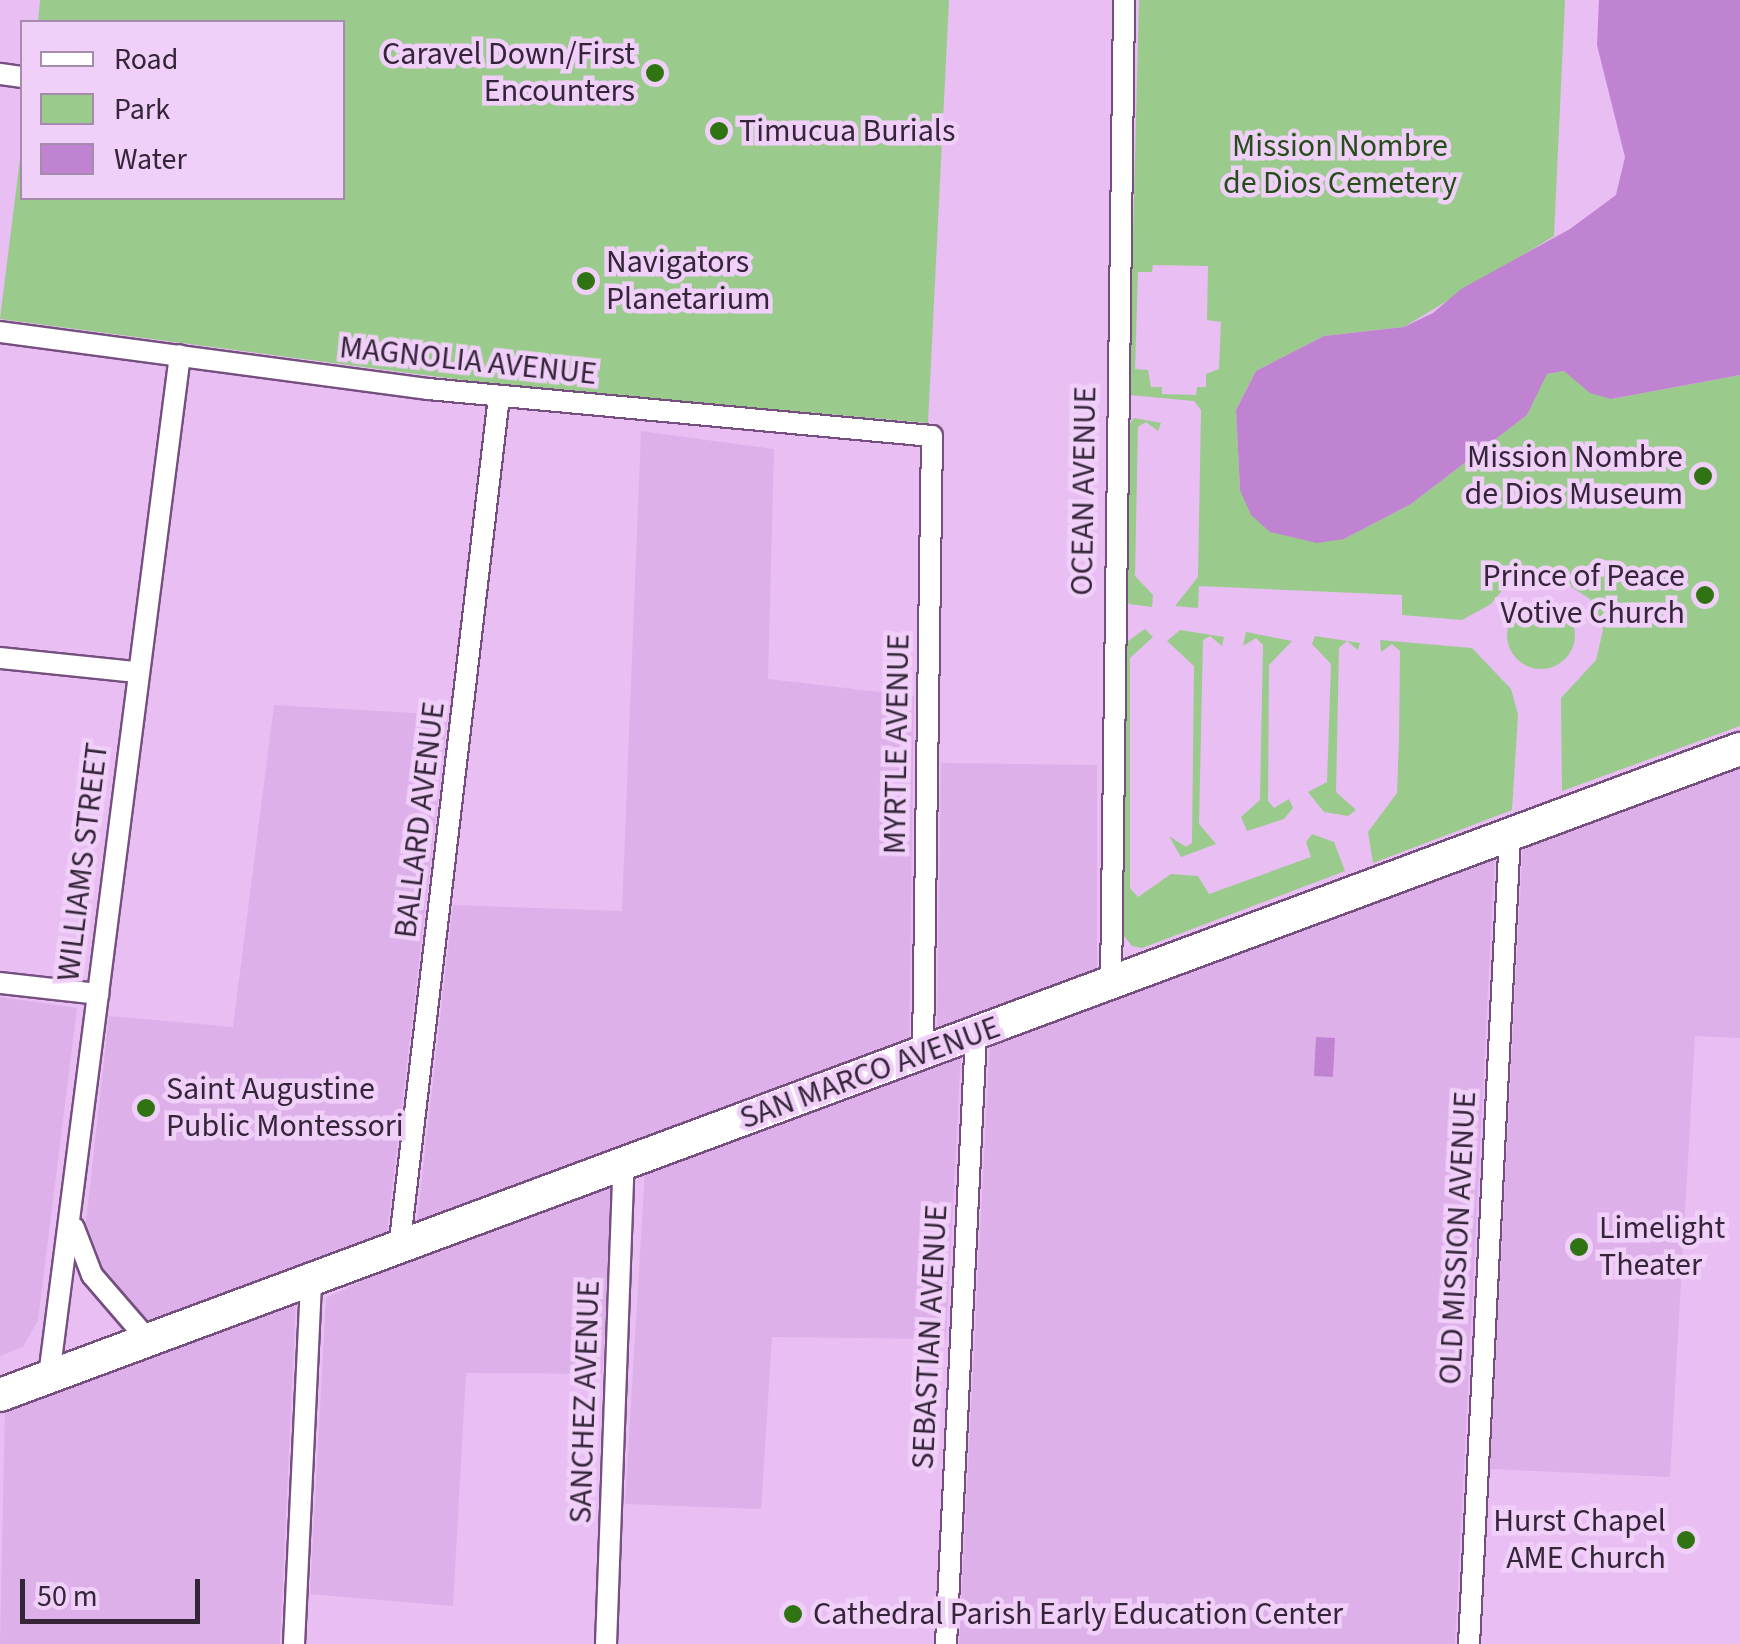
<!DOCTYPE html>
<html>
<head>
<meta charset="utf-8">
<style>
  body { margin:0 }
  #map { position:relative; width:1740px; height:1644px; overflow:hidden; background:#e8bef3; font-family:"Source Sans 3",sans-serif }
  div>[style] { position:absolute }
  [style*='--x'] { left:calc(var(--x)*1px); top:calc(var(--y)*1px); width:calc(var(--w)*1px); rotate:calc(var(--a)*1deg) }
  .built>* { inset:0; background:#deb0ea }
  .green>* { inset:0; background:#9acb8c }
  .round { border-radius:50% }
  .water>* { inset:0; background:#c083d1; transform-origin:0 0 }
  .roads { filter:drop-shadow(2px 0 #75507f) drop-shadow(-2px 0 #75507f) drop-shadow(0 2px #75507f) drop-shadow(0 -2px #75507f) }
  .street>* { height:20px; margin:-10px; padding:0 10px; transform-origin:10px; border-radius:10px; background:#fff }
  .primary>* { height:32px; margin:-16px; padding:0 16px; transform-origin:16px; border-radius:16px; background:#fff }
  .dots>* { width:28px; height:28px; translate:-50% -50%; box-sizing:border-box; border:5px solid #f0cff9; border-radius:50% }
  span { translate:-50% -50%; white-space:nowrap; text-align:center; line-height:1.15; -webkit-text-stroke:9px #f0cff9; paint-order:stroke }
  .poi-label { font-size:32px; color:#342539 }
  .right { translate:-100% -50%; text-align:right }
  .left { translate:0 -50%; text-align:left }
  .park-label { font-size:32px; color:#244d17 }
  .street-label { font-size:32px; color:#342539 }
  .legend { position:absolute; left:20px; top:20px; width:325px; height:180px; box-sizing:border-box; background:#f0cff9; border:2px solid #a58bac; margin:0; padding:12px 18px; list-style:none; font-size:30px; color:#342539 }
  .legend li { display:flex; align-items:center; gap:20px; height:50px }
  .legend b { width:50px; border:2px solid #a58bac }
  .scale { position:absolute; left:20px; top:1579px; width:180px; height:45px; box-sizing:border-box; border:5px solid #342539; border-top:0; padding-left:12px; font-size:30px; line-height:35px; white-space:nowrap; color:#342539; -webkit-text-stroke:8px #f0cff9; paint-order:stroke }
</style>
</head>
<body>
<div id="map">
  <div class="built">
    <i style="clip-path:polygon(641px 431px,774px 449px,768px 679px,914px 696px,909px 1045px,416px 1230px,453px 905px,622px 911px)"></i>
    <i style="clip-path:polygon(274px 705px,448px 715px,386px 1241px,153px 1326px,104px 1270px,86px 1222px,109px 1016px,233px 1027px)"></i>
    <i style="clip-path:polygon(1740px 762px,1740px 1038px,1695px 1036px,1670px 1477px,1490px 1469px,1523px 841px)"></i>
    <i style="clip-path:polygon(941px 763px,1097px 765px,1097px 976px,937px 1035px)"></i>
    <i style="clip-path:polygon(1495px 851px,1455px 1644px,959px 1644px,990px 1042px)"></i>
    <i style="clip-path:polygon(0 997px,77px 1008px,38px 1320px,23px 1347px,0 1356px)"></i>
    <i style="clip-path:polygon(961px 1053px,946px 1339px,772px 1337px,761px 1509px,625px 1504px,645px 1170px)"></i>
    <i style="clip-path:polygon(616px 1181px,602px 1374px,466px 1373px,453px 1606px,310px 1594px,326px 1298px,402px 1262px)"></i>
    <i style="clip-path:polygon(296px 1301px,280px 1644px,0 1644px,5px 1406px)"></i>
  </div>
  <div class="green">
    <i style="clip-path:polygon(40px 0,949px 0,928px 423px,500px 385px,0 319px,22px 143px,22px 198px,342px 198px,342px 22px,38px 22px)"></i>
    <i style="clip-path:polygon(evenodd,1139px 0,1565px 0,1554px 236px,1404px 327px,1324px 336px,1256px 371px,1236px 410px,1240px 490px,1344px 539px,1411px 504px,1527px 415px,1546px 374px,1564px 371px,1611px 399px,1740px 375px,1740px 726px,1562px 791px,1561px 698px,1596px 660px,1603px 630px,1590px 599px,1553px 575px,1538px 573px,1509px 582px,1491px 604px,1462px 620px,1402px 615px,1402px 595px,1199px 586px,1198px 608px,1175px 606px,1198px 577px,1201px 410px,1194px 401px,1129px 395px,1139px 0,1153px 265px,1208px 266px,1207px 320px,1221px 322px,1219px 369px,1206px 374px,1206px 387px,1197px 387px,1196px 395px,1162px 394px,1162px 387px,1151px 387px,1148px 370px,1135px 369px,1138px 272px,1152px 272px,1153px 265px)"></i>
    <i style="clip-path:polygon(1134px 418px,1161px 423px,1158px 431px,1146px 422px,1138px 427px,1135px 576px,1153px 595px,1152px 607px,1129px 604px,1123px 595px,1128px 426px)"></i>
    <i class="round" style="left:1507px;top:601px;width:68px;height:68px"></i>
    <i style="clip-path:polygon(1145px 629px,1153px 637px,1130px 658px,1130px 888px,1138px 897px,1171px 874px,1198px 876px,1209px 894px,1311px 857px,1306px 842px,1312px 834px,1334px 842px,1345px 871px,1142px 948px,1132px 946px,1121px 932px,1124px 644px)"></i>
    <i style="clip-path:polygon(1180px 630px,1224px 637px,1222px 646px,1210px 636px,1203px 640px,1199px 824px,1216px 844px,1181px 857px,1169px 836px,1186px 847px,1192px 843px,1194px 666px,1167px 641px)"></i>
    <i style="clip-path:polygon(1246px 632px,1292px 641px,1269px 665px,1268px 801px,1274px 808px,1289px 799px,1293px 808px,1284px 819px,1247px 831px,1241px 817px,1260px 800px,1263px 645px,1256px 638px,1243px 646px)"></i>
    <i style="clip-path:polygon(1315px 636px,1360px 643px,1358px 650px,1347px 641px,1339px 648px,1336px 792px,1356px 810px,1348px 816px,1324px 812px,1308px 792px,1327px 782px,1331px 664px,1312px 644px)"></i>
    <i style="clip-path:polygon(1380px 640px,1472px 648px,1511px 689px,1518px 715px,1512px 810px,1373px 863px,1368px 832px,1397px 793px,1399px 739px,1400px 651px,1392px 644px,1381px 652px)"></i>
  </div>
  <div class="water">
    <i style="clip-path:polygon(1599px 0,1740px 0,1740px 375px,1611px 399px,1590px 393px,1564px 371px,1547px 374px,1527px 415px,1411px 504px,1344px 539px,1317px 543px,1270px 532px,1251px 515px,1240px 490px,1236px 410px,1256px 371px,1324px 336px,1404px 327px,1433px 313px,1461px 289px,1570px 229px,1616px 195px,1625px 157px,1597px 45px)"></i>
    <i style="left:1316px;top:1037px;width:19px;height:39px;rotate:3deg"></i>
  </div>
  <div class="roads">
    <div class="street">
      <i style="--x:0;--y:74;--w:22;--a:8"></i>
      <i style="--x:0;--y:332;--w:432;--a:7.6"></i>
      <i style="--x:428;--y:389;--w:506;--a:5.33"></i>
      <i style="--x:932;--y:436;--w:617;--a:90.84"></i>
      <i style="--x:0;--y:658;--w:137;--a:5.9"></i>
      <i style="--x:0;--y:983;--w:99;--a:6.4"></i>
      <i style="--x:1111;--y:984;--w:984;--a:-89.24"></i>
      <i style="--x:74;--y:1228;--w:50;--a:69"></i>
      <i style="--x:92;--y:1275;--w:87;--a:49.2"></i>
      <i style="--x:399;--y:1249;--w:858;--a:-83.31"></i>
      <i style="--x:49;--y:1376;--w:1029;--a:-82.69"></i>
      <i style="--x:294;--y:1644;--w:361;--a:-87.3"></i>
      <i style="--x:606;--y:1644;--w:481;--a:-87.9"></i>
      <i style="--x:946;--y:1644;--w:611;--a:-87.18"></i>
      <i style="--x:1469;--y:1644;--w:810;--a:-87.1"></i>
    </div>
    <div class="primary">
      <i style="--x:0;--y:1395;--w:1856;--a:-20.37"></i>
    </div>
  </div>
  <div class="dots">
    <i style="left:655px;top:73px;background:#2f7313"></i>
    <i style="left:719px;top:131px;background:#2f7313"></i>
    <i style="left:586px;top:281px;background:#2f7313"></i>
    <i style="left:1703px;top:476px;background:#2f7313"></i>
    <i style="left:1705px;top:595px;background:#2f7313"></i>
    <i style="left:146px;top:1108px;background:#2f7313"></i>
    <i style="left:1579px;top:1247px;background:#2f7313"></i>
    <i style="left:1686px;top:1540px;background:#2f7313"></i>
    <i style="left:793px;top:1614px;background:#2f7313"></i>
  </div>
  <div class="poi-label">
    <span class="right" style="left:635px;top:73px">Caravel Down/First<br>Encounters</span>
    <span class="left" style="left:739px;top:131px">Timucua Burials</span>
    <span class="left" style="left:606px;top:281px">Navigators<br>Planetarium</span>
    <span class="right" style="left:1683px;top:476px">Mission Nombre<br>de Dios Museum</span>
    <span class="right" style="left:1685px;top:595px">Prince of Peace<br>Votive Church</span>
    <span class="left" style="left:166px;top:1108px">Saint Augustine<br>Public Montessori</span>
    <span class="left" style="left:1599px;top:1247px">Limelight<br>Theater</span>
    <span class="right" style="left:1666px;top:1540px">Hurst Chapel<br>AME Church</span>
    <span class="left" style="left:813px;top:1614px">Cathedral Parish Early Education Center</span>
  </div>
  <div class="park-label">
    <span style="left:1340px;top:165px">Mission Nombre<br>de Dios Cemetery</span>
  </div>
  <div class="street-label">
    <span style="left:468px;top:361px;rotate:6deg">MAGNOLIA AVENUE</span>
    <span style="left:1084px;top:491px;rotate:-89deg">OCEAN AVENUE</span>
    <span style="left:897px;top:744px;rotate:-89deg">MYRTLE AVENUE</span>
    <span style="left:420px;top:820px;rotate:-83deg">BALLARD AVENUE</span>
    <span style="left:83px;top:862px;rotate:-83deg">WILLIAMS STREET</span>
    <span style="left:870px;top:1073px;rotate:-20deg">SAN MARCO AVENUE</span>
    <span style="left:1458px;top:1238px;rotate:-87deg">OLD MISSION AVENUE</span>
    <span style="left:930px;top:1337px;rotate:-87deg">SEBASTIAN AVENUE</span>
    <span style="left:585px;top:1402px;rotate:-88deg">SANCHEZ AVENUE</span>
  </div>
  <ul class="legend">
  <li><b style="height:12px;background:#fff"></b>Road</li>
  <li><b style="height:28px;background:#9acb8c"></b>Park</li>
  <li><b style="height:28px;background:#c083d1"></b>Water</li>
  </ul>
  <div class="scale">50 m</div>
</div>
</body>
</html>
